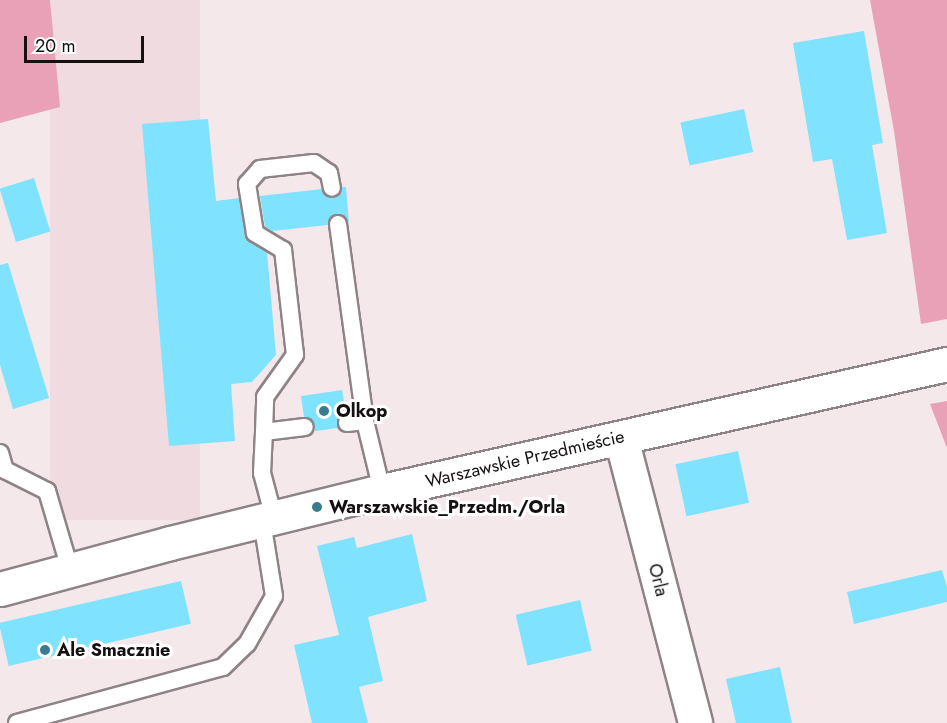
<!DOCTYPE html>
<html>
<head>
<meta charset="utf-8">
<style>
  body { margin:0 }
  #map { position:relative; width:947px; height:723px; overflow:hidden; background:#f4e8eb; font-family:Jost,sans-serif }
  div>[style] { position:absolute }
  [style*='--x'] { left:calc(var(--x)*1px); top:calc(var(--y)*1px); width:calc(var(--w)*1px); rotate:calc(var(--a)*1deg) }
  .built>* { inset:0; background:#f0dbe0; transform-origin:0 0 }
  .green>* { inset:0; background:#e8a1b7 }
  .building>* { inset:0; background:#7fe2ff; transform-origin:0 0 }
  .roads { filter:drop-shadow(2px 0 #8e8386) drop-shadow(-2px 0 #8e8386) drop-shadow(0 2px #8e8386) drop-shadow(0 -2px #8e8386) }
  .lane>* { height:16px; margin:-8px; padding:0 8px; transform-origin:8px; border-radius:8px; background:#fff }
  .street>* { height:33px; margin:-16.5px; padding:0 16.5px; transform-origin:16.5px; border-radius:16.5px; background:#fff }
  .dots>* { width:16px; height:16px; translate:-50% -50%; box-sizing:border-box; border:3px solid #fff; border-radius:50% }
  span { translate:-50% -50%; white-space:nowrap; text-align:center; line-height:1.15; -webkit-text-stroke:6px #fff; paint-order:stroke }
  .poi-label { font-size:18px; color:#151112; font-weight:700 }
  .left { translate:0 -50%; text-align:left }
  .street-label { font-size:18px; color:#151112 }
  .scale { position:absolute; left:24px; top:36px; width:120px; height:27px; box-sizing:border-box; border:3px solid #151112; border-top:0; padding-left:8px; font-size:18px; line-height:21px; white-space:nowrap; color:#151112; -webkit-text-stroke:4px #fff; paint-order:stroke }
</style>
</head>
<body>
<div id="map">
  <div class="built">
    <i style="left:50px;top:0;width:150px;height:520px"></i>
  </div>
  <div class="green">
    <i style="clip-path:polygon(0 0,50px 0,60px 107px,0 123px)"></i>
    <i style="clip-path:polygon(870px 0,947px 0,947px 319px,921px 324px,894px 131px)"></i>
    <i style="clip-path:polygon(947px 401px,947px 448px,930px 404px)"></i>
  </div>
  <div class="building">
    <i style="clip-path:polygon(864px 31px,883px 143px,872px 145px,887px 233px,847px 240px,832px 159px,813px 162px,793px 43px)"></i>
    <i style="left:744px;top:109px;width:44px;height:65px;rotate:78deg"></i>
    <i style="clip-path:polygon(208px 119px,216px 201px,239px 198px,246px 238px,267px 252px,276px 355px,252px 382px,231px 384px,235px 441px,169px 446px,142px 124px)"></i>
    <i style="left:34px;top:178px;width:56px;height:36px;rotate:73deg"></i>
    <i style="clip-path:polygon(342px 187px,346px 187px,349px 223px,346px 217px,337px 214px,331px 216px,328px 225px,272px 231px,265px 227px,260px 196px,322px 189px,325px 195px,333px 198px,339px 195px)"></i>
    <i style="clip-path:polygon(8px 263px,49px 398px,13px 409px,0 365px,0 265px)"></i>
    <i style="clip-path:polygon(342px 390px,346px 413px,338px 418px,338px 428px,315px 431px,313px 420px,304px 417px,301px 396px)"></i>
    <i style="left:738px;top:451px;width:53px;height:64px;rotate:78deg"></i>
    <i style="clip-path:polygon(412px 534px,427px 601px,368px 617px,383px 681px,359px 687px,368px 723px,312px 723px,294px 645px,339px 635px,317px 546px,354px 537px,357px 548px)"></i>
    <i style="clip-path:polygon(942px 570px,947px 587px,947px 602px,854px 624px,847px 592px)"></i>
    <i style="left:181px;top:581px;width:44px;height:187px;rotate:77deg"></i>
    <i style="left:580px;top:600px;width:52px;height:66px;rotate:77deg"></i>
    <i style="clip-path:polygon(780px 667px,792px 723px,736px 723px,726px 679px)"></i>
  </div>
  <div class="roads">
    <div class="lane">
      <i style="--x:338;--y:224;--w:199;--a:82.2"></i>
      <i style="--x:347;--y:423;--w:18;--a:-6"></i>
      <i style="--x:365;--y:421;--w:72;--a:76.3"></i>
      <i style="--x:264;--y:432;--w:35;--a:-88"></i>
      <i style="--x:265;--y:397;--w:52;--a:-54.5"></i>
      <i style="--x:295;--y:355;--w:106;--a:-96.5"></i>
      <i style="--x:283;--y:250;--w:33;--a:-149"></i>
      <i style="--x:255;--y:233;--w:50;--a:-99.3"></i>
      <i style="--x:247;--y:184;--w:20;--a:-49"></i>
      <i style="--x:260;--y:169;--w:54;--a:-6.3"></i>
      <i style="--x:314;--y:163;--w:18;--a:34"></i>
      <i style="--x:329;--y:173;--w:15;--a:79"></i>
      <i style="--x:0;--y:453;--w:18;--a:74"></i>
      <i style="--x:5;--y:470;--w:47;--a:26.6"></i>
      <i style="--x:47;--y:491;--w:81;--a:73.6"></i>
      <i style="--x:274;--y:518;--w:47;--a:-104.9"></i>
      <i style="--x:262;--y:473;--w:41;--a:-87.2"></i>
      <i style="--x:264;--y:432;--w:41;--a:-7"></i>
      <i style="--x:17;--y:723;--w:213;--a:-15.2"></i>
      <i style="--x:223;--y:667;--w:33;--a:-44"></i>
      <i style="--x:247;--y:644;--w:55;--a:-60.6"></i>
      <i style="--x:274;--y:596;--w:76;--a:-99.1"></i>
    </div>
    <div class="street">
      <i style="--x:621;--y:438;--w:294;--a:75.4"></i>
      <i style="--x:0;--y:589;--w:176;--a:-15.1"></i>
      <i style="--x:170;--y:543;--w:218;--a:-13.8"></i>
      <i style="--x:382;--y:491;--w:579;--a:-12.67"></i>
    </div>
  </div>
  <div class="dots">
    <i style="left:324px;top:411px;background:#3a7b8e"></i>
    <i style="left:317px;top:507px;background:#3a7b8e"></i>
    <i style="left:45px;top:650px;background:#3a7b8e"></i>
  </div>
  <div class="poi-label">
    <span class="left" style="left:336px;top:411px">Olkop</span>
    <span class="left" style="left:329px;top:507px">Warszawskie_Przedm./Orla</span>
    <span class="left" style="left:57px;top:650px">Ale Smacznie</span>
  </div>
  <div class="street-label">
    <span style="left:525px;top:459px;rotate:-13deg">Warszawskie Przedmieście</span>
    <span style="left:658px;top:580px;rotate:76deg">Orla</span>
  </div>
  <div class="scale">20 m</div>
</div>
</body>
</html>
